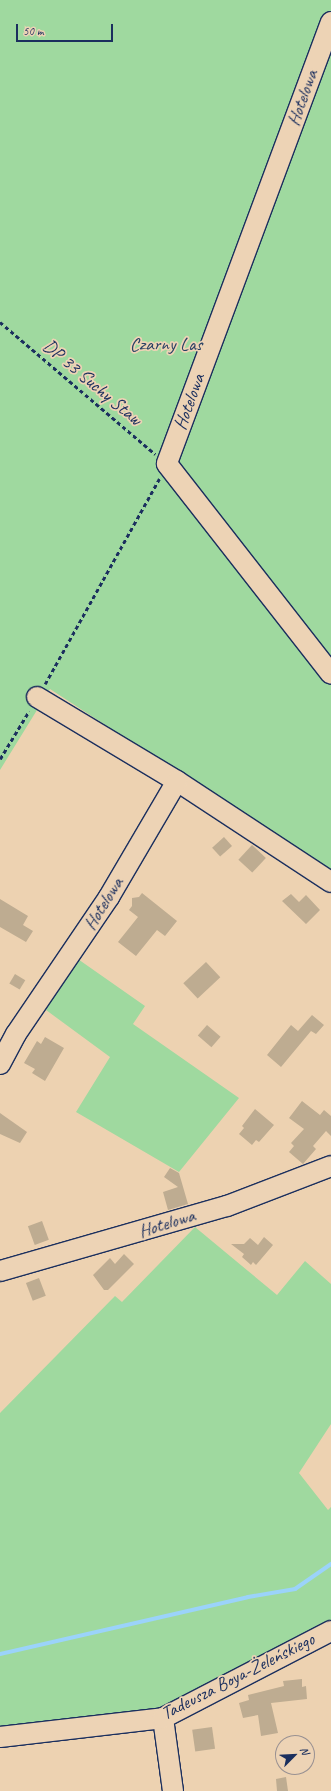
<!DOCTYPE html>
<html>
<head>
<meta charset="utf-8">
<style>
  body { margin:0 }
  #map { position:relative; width:331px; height:1791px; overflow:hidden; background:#edd2b1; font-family:Caveat,sans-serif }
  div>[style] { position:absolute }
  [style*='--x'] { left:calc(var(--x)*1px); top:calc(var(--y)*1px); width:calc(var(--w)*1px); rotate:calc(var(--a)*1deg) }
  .green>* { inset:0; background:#9fd99f }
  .stream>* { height:4px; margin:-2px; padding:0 2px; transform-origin:2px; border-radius:2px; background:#9bd3fa }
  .building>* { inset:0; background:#beac91; transform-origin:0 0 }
  .path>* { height:2.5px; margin-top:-1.25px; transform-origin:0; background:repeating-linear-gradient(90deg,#1b2f5e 0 4px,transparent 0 7px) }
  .roads { filter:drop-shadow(1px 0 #1b2f5e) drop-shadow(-1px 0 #1b2f5e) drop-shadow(0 1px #1b2f5e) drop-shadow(0 -1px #1b2f5e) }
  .minor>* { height:20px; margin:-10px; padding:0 10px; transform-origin:10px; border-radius:10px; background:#edd3b5 }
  span { translate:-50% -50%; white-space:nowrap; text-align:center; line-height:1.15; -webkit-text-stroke:3.5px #edd3b5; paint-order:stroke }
  .street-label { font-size:19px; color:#1b2f5e }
  .park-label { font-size:19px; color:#284064 }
  .north { position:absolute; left:275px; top:1735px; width:40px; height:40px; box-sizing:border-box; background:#edd3b5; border:1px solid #999192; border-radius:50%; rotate:66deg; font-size:11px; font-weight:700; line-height:16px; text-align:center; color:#1b2f5e }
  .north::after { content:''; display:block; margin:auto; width:14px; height:18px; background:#1b2f5e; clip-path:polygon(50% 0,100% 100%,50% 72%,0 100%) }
  .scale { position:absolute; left:16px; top:24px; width:97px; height:18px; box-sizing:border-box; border:2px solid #1b2f5e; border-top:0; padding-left:5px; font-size:12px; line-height:14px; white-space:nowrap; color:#1b2f5e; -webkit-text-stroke:3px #edd3b5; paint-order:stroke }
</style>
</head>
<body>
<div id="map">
  <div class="green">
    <i style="clip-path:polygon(0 0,331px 0,331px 872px,50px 689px,0 770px)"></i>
    <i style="clip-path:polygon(75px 957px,145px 1006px,133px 1024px,239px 1098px,179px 1172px,76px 1112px,110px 1057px,46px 1010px)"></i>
    <i style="clip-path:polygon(195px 1227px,277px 1295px,305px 1261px,331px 1284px,331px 1424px,299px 1473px,328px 1510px,331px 1507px,331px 1623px,163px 1709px,0 1731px,0 1413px,115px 1296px,122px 1302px)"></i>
  </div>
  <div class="stream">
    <i style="--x:0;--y:1654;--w:254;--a:-12.9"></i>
    <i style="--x:248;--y:1597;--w:48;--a:-9.7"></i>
    <i style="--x:295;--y:1589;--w:44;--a:-34.8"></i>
  </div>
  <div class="building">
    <i style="left:224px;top:837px;width:12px;height:16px;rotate:48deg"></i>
    <i style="left:252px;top:845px;width:19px;height:20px;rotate:43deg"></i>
    <i style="clip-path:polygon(142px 893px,177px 921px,165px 936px,157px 930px,136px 956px,118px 942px,138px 917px,129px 910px,132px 906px,132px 898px,139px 897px)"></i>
    <i style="clip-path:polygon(291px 894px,299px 902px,306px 895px,320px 910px,306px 924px,282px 901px)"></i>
    <i style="clip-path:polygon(0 899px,28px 916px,23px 925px,33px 931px,26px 942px,0 927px)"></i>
    <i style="left:206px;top:962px;width:21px;height:31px;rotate:47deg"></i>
    <i style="left:15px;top:974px;width:12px;height:11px;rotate:31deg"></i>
    <i style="clip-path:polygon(312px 1015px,324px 1025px,316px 1034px,311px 1031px,281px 1067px,267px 1055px,291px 1025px,298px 1031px)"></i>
    <i style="left:207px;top:1025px;width:18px;height:14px;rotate:41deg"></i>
    <i style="clip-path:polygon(45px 1037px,64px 1048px,45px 1081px,32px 1073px,35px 1069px,24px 1063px,37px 1041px,41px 1044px)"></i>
    <i style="clip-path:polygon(302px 1101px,320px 1115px,324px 1110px,331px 1116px,331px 1136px,326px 1131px,313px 1146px,316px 1149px,303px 1164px,289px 1152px,294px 1146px,291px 1143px,304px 1129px,289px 1118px)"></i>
    <i style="clip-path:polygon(255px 1109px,274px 1125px,259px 1142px,256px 1140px,252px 1145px,239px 1134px,244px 1128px,242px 1126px)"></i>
    <i style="clip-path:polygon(0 1113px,27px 1132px,20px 1143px,0 1134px)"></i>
    <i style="clip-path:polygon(170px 1168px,179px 1173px,188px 1204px,168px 1210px,163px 1192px,178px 1187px,164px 1177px)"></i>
    <i style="left:42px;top:1221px;width:20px;height:15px;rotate:70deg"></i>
    <i style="clip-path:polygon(264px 1237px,273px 1245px,256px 1265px,253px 1262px,251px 1265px,242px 1257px,244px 1254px,231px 1244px,244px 1244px,250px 1238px,258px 1245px)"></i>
    <i style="clip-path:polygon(124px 1254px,134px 1264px,108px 1290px,104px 1290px,93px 1275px,110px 1258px,115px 1264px)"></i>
    <i style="left:39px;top:1278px;width:19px;height:14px;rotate:69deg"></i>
    <i style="clip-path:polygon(302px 1679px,302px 1687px,306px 1686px,307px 1699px,271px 1703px,278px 1733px,261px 1736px,258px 1715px,243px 1718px,239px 1703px,249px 1700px,248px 1695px,284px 1686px,283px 1681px)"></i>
    <i style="left:212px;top:1727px;width:22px;height:20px;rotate:82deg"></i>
    <i style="clip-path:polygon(286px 1777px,288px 1791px,277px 1791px,276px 1779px)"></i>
  </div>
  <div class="path">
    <i style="--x:0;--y:322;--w:204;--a:40.4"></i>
    <i style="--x:45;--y:684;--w:235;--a:-60.9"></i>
    <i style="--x:0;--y:759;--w:56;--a:-58.9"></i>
  </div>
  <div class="roads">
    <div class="minor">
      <i style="--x:331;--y:22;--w:471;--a:110.4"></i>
      <i style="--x:167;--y:464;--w:266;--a:52"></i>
      <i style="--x:37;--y:697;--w:163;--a:31"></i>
      <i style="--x:177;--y:781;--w:184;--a:33.3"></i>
      <i style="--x:0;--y:1064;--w:34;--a:-62"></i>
      <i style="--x:16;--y:1034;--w:166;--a:-55.8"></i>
      <i style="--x:109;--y:897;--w:134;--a:-59.6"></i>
      <i style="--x:0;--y:1271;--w:236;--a:-16"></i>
      <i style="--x:227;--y:1206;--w:111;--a:-21"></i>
      <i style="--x:163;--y:1718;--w:74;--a:82.2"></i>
      <i style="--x:0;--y:1737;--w:164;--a:-6.6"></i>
      <i style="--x:163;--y:1718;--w:189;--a:-27.4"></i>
    </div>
  </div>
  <div class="street-label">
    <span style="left:303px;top:98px;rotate:-70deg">Hotelowa</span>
    <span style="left:92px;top:383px;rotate:40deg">DP 33 Suchy Staw</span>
    <span style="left:190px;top:402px;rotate:-70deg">Hotelowa</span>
    <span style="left:104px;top:904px;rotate:-58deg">Hotelowa</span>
    <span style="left:167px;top:1224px;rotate:-17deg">Hotelowa</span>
    <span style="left:238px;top:1677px;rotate:-27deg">Tadeusza Boya-Żeleńskiego</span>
  </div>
  <div class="park-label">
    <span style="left:166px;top:345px">Czarny Las</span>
  </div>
  <div class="north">N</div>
  <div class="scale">50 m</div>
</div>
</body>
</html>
